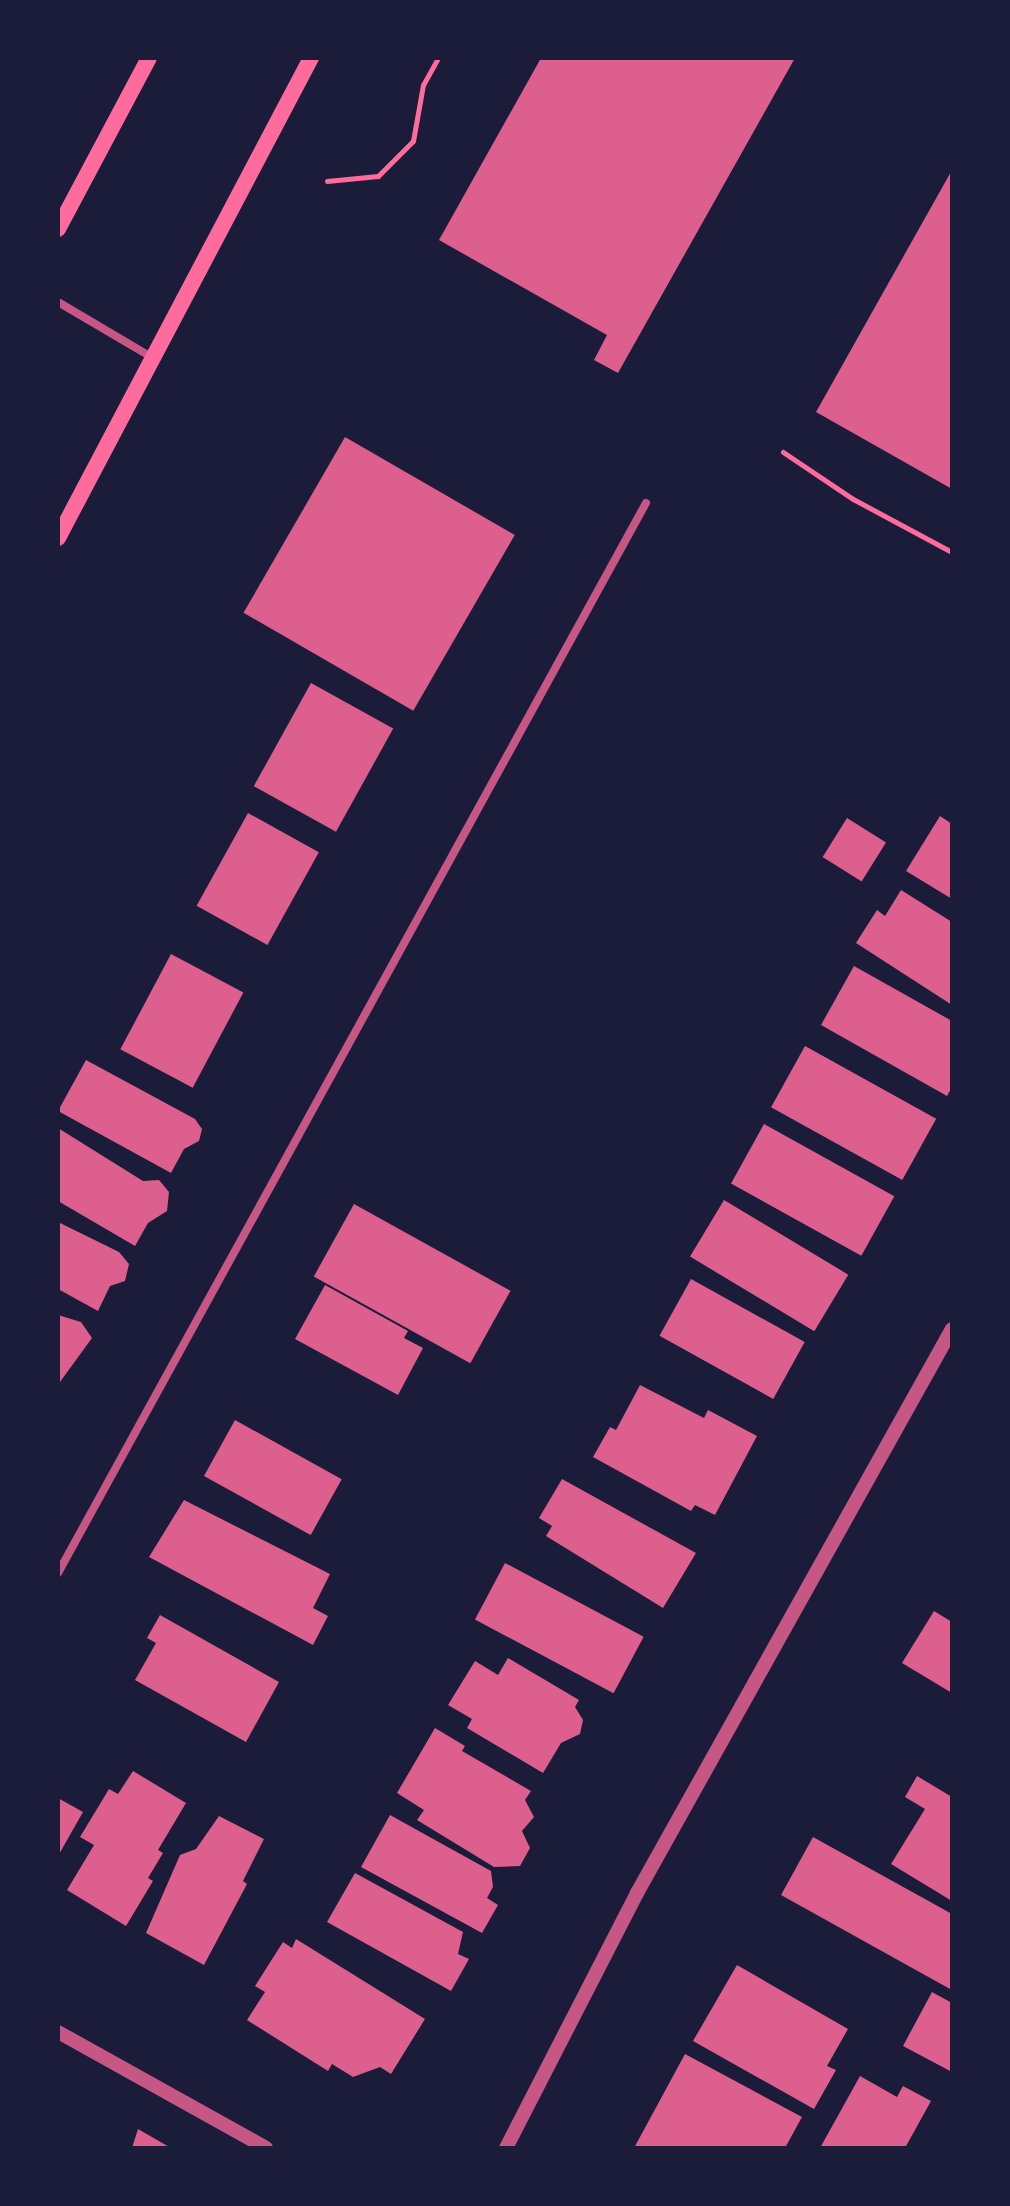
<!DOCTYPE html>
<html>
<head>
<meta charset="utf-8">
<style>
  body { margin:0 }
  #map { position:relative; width:1010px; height:2206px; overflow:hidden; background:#1b1b3a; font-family:"PT Sans Narrow",sans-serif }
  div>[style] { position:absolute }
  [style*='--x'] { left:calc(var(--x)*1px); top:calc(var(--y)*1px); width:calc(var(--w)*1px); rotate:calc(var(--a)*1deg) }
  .building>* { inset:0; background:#dd5f8e; transform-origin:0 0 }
  .path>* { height:5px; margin:-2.5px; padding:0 2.5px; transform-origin:2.5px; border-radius:2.5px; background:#ff6b9d }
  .minor>* { height:8px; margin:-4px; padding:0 4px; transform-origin:4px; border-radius:4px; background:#c65784 }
  .tertiary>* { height:14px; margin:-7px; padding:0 7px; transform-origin:7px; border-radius:7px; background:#c65784 }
  .secondary>* { height:16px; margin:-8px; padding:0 8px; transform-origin:8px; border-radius:8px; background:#ff6b9d }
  span { translate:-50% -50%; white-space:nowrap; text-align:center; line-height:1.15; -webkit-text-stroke:6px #1b1b3a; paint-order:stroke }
  .frame { position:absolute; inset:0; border:60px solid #1b1b3a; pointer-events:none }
</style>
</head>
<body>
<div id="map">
  <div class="building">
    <i style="clip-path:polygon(541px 58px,795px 58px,618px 373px,594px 360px,607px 335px,439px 240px)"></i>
    <i style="clip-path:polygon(952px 170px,952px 489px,816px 412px)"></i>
    <i style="left:345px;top:437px;width:196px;height:203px;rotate:30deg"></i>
    <i style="left:311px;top:683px;width:94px;height:118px;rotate:29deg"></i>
    <i style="left:248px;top:813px;width:81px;height:106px;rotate:29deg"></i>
    <i style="clip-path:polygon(940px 816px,952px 824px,952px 899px,906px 871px)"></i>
    <i style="left:847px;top:818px;width:46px;height:46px;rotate:32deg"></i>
    <i style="clip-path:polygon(901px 890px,952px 922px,952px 1005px,856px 943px,877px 910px,885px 916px)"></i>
    <i style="left:171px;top:954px;width:82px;height:108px;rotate:28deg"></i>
    <i style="clip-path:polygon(854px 966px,952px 1021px,952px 1087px,947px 1096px,821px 1025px)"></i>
    <i style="left:805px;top:1046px;width:150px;height:70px;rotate:29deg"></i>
    <i style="clip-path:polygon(86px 1060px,195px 1119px,202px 1129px,199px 1141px,184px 1149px,171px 1173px,58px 1111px)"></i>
    <i style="left:764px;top:1124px;width:149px;height:68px;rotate:29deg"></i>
    <i style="clip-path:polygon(58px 1128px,143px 1181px,159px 1180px,169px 1192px,167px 1211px,148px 1223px,135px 1246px,58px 1201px)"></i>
    <i style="left:724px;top:1200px;width:145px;height:66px;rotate:31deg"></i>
    <i style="left:354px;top:1204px;width:179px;height:83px;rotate:29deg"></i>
    <i style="clip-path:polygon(58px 1222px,119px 1252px,129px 1264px,125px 1281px,110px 1286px,98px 1311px,58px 1289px)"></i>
    <i style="left:691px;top:1279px;width:130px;height:65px;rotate:29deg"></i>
    <i style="clip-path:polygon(325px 1285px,408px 1331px,404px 1338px,423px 1348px,398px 1395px,295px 1339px)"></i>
    <i style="clip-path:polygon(58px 1315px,81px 1322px,92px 1338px,60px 1382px)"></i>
    <i style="clip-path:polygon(640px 1385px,704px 1418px,708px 1410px,757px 1436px,715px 1515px,695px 1505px,691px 1511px,593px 1457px,610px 1427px,616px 1430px)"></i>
    <i style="left:235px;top:1420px;width:122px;height:64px;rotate:29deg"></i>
    <i style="clip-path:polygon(562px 1479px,696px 1553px,663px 1608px,546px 1536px,552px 1526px,539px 1518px)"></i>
    <i style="clip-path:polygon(184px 1500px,330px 1574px,313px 1608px,328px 1616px,313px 1645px,149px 1557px)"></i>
    <i style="left:505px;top:1563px;width:157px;height:64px;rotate:28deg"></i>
    <i style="clip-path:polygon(934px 1611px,952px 1622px,952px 1693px,902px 1663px)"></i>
    <i style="clip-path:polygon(160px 1615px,279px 1682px,246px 1742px,135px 1680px,156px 1643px,147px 1638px)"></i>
    <i style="clip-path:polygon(508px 1658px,579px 1700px,575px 1707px,583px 1720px,580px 1734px,561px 1743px,543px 1773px,467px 1728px,472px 1719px,448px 1705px,475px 1661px,498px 1675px)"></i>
    <i style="clip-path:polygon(435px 1728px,465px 1746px,462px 1751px,531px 1791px,525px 1800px,534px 1817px,522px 1831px,530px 1848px,520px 1866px,494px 1867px,417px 1820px,424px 1810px,397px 1793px)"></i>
    <i style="clip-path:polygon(133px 1771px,186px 1803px,158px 1850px,163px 1853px,148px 1878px,153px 1881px,126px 1926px,67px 1890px,94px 1845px,80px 1837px,109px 1789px,118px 1794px)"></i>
    <i style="clip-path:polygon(917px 1776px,952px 1797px,952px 1901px,891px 1864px,925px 1809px,905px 1797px)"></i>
    <i style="clip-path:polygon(58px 1798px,83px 1812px,58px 1856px)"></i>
    <i style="clip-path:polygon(390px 1815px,491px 1871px,493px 1887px,487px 1898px,498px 1905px,482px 1933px,361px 1867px)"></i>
    <i style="clip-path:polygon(219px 1816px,264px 1839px,243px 1881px,247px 1884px,204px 1965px,146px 1933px,180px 1855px,196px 1849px)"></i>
    <i style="clip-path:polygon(813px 1837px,952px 1914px,950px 1989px,781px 1895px)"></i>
    <i style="clip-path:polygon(355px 1873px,463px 1932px,458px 1954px,469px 1959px,451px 1991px,327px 1922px)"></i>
    <i style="clip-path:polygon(296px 1939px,425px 2019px,391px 2074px,380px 2067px,353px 2077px,332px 2064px,328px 2071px,247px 2020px,265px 1992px,255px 1986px,283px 1942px,292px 1948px)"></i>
    <i style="clip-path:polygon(737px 1965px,848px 2029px,827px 2066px,836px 2070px,814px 2109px,693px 2041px)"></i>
    <i style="clip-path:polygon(932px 1992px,952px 2003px,952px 2072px,903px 2046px)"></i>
    <i style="clip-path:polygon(685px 2054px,802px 2117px,785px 2148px,634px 2148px)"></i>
    <i style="clip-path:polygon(860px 2076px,897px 2097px,903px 2086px,931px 2101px,905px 2148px,820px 2148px)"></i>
    <i style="clip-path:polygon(138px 2129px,171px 2148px,132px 2148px)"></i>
  </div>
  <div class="path">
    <i style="--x:327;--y:181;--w:51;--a:-5.6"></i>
    <i style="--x:378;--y:176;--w:49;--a:-45"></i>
    <i style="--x:413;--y:141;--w:57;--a:-79.9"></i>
    <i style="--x:423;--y:85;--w:31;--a:-61"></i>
    <i style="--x:783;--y:452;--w:84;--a:33.9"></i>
    <i style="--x:853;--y:499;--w:112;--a:28.2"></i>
  </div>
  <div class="minor">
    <i style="--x:58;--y:302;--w:110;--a:30.5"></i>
    <i style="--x:58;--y:1573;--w:1221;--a:-61.21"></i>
  </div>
  <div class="tertiary">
    <i style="--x:58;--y:2032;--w:238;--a:29.1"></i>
    <i style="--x:506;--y:2148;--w:287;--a:-62.8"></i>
    <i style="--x:637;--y:1893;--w:646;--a:-60.82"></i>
  </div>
  <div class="secondary">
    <i style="--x:58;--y:229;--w:194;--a:-62"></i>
    <i style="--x:58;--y:538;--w:543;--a:-62.21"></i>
  </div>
  <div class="frame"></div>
</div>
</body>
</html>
